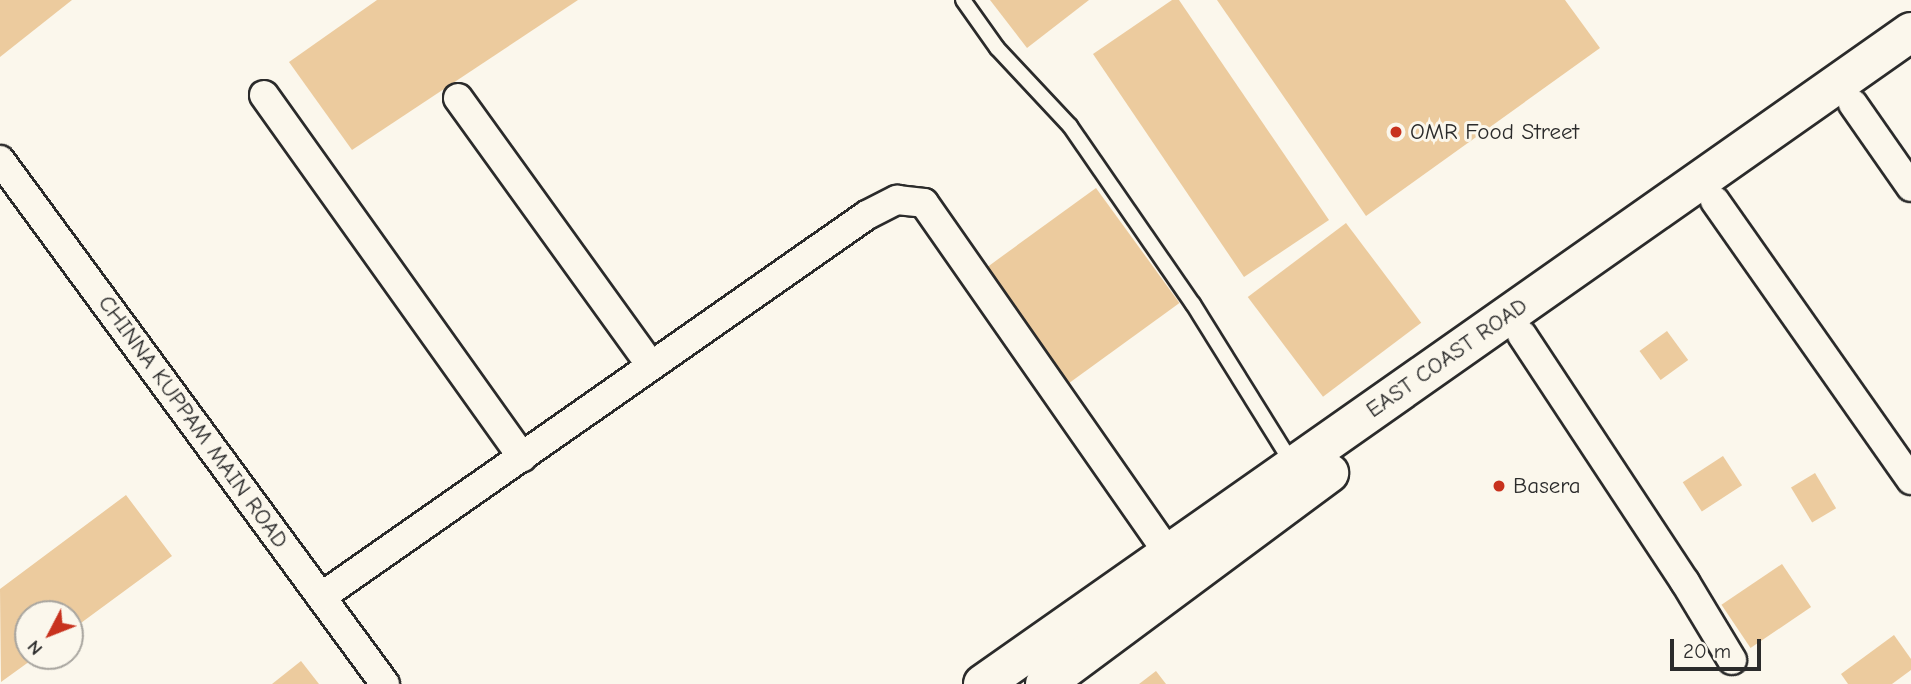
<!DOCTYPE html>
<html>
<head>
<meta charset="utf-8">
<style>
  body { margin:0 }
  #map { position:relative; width:1911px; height:684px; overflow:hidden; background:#fbf7ec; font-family:"Comic Neue",sans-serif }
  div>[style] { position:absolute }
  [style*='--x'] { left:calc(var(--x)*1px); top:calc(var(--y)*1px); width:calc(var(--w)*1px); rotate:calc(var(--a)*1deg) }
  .building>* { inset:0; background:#eccb9e; transform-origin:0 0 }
  .roads { filter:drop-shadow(2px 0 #2b2b2b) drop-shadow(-2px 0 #2b2b2b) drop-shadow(0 2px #2b2b2b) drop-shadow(0 -2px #2b2b2b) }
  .lane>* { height:14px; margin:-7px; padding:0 7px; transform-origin:7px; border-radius:7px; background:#fbf7ec }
  .street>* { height:28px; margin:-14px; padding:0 14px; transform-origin:14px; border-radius:14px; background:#fbf7ec }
  .primary>* { height:38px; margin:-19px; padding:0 19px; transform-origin:19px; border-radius:19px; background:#fbf7ec }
  .dots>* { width:19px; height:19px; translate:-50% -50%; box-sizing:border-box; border:4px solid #fbf7ec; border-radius:50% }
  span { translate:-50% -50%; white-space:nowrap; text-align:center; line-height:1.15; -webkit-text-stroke:6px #fbf7ec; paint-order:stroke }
  .poi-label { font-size:23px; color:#2b2b2b }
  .left { translate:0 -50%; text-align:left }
  .street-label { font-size:23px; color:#2b2b2b }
  .north { position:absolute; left:14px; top:600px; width:70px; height:70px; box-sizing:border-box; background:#fbf7ec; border:2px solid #a8a59f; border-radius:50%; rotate:228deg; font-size:19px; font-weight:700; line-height:28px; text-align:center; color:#2b2b2b }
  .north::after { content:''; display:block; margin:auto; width:24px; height:32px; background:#c8321e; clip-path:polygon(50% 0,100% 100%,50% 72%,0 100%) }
  .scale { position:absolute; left:1670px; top:639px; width:91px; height:32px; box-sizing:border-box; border:4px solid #2b2b2b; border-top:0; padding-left:9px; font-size:21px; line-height:24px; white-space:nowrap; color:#2b2b2b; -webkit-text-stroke:5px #fbf7ec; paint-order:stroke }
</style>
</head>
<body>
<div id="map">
  <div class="building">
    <i style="clip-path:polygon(0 0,72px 0,0 57px)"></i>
    <i style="clip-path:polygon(377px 0,578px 0,352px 150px,289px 62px)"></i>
    <i style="clip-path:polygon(990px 0,1089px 0,1027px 48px)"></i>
    <i style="clip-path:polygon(1172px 0,1179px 0,1329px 220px,1244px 277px,1093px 54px)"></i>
    <i style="clip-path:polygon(1217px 0,1565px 0,1600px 48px,1366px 216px)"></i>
    <i style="left:1096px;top:188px;width:142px;height:141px;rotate:54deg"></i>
    <i style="left:1346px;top:223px;width:125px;height:123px;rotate:53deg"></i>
    <i style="left:1667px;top:331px;width:36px;height:34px;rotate:54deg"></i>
    <i style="left:1723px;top:456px;width:35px;height:48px;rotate:57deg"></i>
    <i style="left:1815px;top:473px;width:41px;height:28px;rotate:59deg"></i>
    <i style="clip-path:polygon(126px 495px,172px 556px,70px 631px,70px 614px,28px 614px,28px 656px,37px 656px,1px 682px,0 589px)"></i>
    <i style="left:1782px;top:564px;width:52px;height:73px;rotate:56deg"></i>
    <i style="clip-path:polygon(1894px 635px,1911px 659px,1911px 670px,1892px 684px,1848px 684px,1841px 674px)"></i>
    <i style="clip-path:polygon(301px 661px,319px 684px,272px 684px)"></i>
    <i style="clip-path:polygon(1156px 671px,1166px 684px,1139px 684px)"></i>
  </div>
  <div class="roads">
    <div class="lane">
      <i style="--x:963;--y:0;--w:59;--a:54.7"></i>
      <i style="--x:997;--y:48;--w:107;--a:46.9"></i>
      <i style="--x:1070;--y:126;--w:216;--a:55.4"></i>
      <i style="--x:1193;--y:304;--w:187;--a:58.1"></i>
    </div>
    <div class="street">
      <i style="--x:264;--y:95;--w:445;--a:54.5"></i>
      <i style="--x:458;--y:98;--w:330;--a:54.2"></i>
      <i style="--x:1853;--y:104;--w:101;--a:55.1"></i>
      <i style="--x:0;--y:160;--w:650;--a:53.69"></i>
      <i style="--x:1715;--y:201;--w:341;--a:54.9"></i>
      <i style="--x:1522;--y:335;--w:296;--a:56.6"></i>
      <i style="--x:1685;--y:582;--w:91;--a:58.9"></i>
      <i style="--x:321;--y:597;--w:666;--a:-34.98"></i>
      <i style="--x:867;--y:215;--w:34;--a:-27"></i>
      <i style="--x:897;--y:200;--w:27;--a:6"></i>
      <i style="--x:924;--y:203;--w:428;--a:55.1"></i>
    </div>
    <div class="primary">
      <i style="--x:983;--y:684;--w:1134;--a:-35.09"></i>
      <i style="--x:1045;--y:684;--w:354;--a:-36.6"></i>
    </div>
  </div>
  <div class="dots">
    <i style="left:1396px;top:132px;background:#c8321e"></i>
    <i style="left:1499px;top:486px;background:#c8321e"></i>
  </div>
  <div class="poi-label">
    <span class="left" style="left:1410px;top:132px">OMR Food Street</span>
    <span class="left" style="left:1513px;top:486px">Basera</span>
  </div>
  <div class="street-label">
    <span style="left:1447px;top:358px;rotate:-35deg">EAST COAST ROAD</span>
    <span style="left:193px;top:422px;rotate:54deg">CHINNA KUPPAM MAIN ROAD</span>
  </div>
  <div class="north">N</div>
  <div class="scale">20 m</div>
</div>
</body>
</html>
